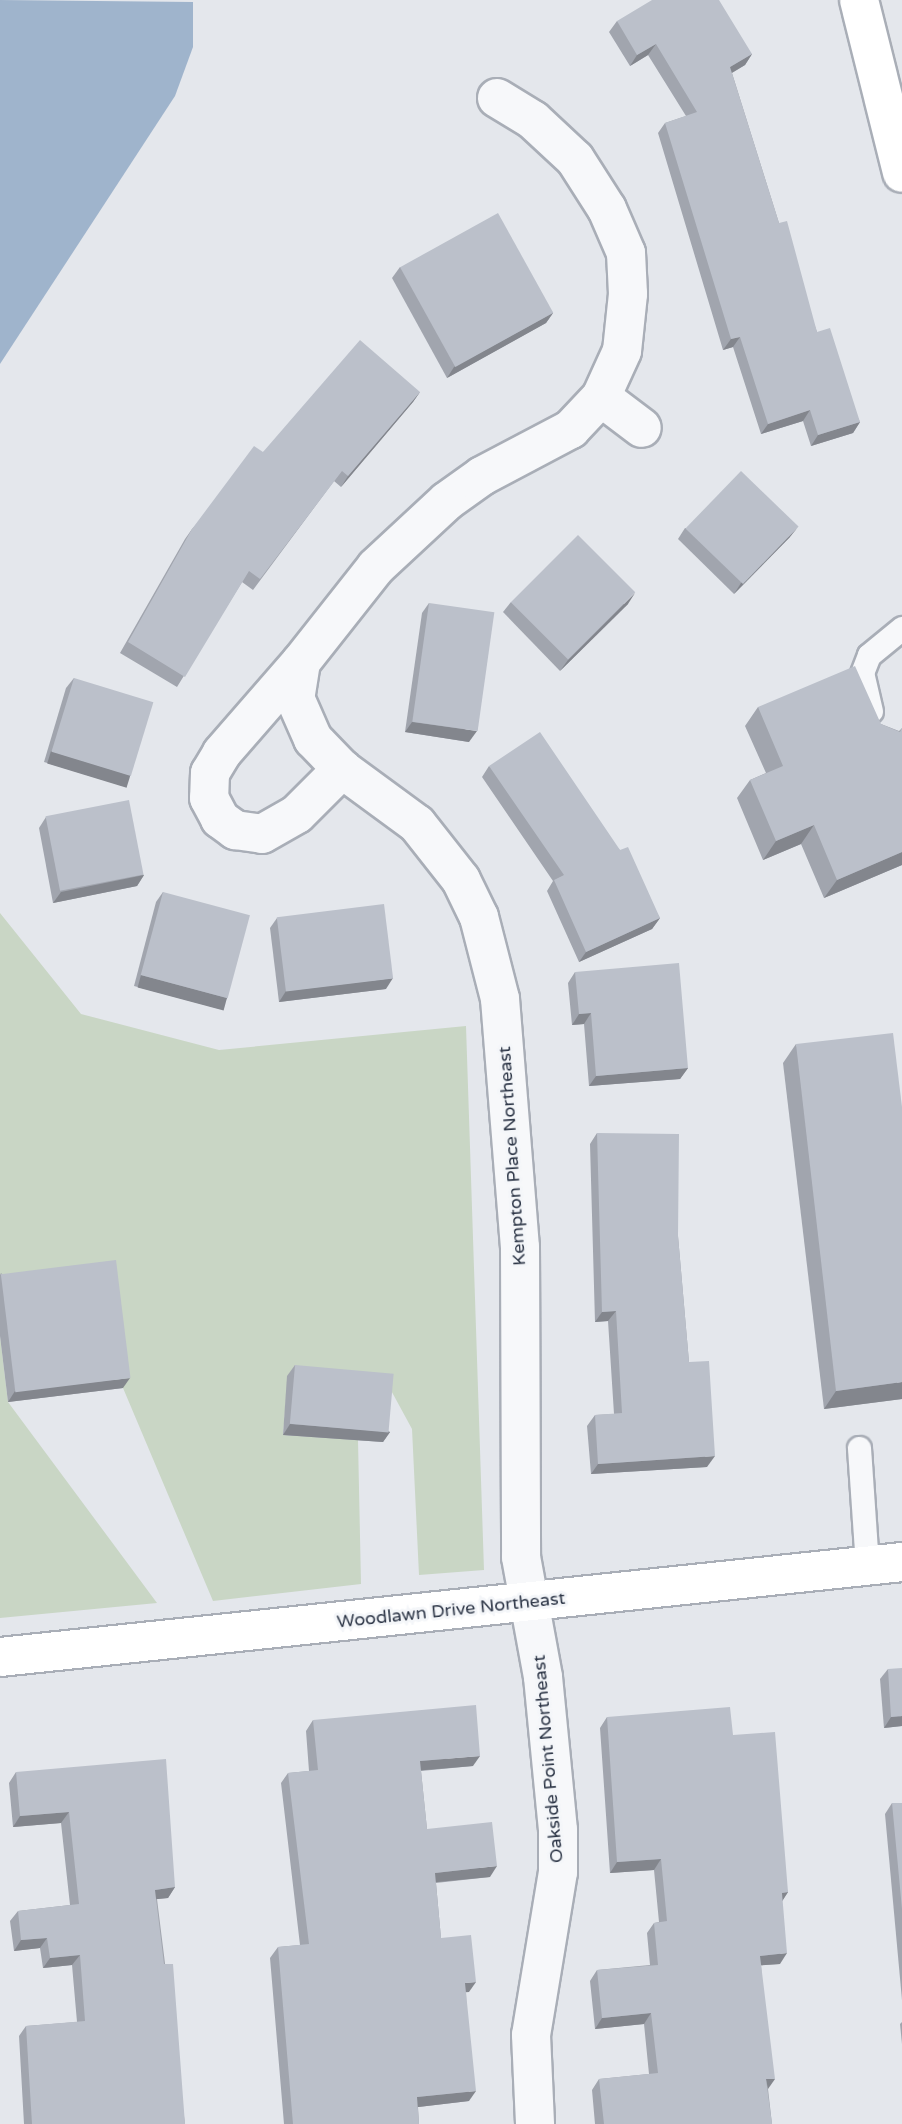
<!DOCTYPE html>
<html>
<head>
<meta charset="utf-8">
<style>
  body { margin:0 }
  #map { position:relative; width:902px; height:2124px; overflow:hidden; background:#e4e7ec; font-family:"Varela Round",sans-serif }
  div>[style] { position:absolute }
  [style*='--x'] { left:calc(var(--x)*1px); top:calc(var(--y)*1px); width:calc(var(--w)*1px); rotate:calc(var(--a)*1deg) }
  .green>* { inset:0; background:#c9d6c5 }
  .water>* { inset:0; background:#9fb4cc }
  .roads { filter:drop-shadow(2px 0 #a9aeb7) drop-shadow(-2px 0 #a9aeb7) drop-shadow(0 2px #a9aeb7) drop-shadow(0 -2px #a9aeb7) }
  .lane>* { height:23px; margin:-11.5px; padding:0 11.5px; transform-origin:11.5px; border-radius:11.5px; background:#f7f8fa }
  .street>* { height:38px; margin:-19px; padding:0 19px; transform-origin:19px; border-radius:19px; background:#f7f8fa }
  .secondary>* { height:38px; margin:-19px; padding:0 19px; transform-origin:19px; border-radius:19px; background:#fff }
  .wall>* { inset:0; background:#a1a5ae }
  .shaded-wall>* { inset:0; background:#83868d; transform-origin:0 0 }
  .building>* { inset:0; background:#bbc0ca; transform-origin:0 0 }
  span { translate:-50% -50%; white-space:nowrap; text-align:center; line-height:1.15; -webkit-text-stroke:6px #f4f6f9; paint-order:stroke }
  .street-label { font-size:18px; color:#2b3445 }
</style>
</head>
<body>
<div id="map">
  <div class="green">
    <i style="clip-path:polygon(0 913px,81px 1014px,219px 1050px,466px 1026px,484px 1570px,419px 1575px,412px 1429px,387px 1383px,288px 1376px,283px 1435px,358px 1440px,361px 1584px,213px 1601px,123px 1388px,109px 1271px,0 1283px)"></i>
    <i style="clip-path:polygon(0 1336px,8px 1402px,157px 1603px,0 1618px)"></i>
  </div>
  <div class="water">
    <i style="clip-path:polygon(0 0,193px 2px,193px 47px,175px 96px,0 364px)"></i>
  </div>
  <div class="roads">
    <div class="lane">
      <i style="--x:871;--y:711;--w:39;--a:-103"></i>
      <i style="--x:862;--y:673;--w:19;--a:-69"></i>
      <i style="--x:869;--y:655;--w:43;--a:-39.3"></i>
      <i style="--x:859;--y:1448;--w:118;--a:86.1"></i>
    </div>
    <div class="street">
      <i style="--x:497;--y:98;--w:42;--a:31.4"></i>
      <i style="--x:533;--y:120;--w:57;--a:42.9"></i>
      <i style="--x:575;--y:159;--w:59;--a:57.4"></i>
      <i style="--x:607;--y:209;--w:48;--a:66.6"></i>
      <i style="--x:626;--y:253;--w:41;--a:87.2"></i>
      <i style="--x:628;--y:294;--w:57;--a:96"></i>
      <i style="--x:622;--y:351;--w:51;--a:114.5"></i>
      <i style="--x:601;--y:397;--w:44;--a:133.2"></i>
      <i style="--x:571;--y:429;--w:101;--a:152.2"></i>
      <i style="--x:482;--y:476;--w:43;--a:144.5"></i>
      <i style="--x:447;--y:501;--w:97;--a:137.1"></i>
      <i style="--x:376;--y:567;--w:121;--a:128.3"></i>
      <i style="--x:301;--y:662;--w:36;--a:99"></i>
      <i style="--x:295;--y:698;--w:45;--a:66.3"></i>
      <i style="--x:313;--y:739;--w:42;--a:46"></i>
      <i style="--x:342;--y:769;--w:93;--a:36.3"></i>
      <i style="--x:417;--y:824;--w:71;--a:51.8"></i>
      <i style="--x:461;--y:880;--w:41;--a:64.1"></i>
      <i style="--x:479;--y:917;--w:85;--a:75.6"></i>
      <i style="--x:500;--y:999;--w:249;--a:85.4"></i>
      <i style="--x:520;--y:1247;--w:310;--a:89.8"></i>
      <i style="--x:521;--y:1557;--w:122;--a:79.6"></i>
      <i style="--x:543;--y:1677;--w:154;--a:84.4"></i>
      <i style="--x:558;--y:1830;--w:42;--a:90"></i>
      <i style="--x:558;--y:1872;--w:165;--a:99.4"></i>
      <i style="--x:531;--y:2035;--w:89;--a:87.4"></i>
      <i style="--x:601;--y:397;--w:51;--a:37.1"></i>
      <i style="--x:301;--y:662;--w:121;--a:131"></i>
      <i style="--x:222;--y:753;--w:23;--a:121"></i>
      <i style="--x:210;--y:773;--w:25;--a:92"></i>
      <i style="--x:209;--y:798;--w:24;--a:62"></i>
      <i style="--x:220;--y:819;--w:19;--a:36"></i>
      <i style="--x:235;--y:830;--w:27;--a:8"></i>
      <i style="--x:262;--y:834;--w:40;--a:-29.7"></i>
      <i style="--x:297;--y:814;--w:64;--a:-45"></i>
    </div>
    <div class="secondary">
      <i style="--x:859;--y:0;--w:178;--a:76"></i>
      <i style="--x:0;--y:1657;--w:907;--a:-6.01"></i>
    </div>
  </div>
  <div class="wall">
    <i style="clip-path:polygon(617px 21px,752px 54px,745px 65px,732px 73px,779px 223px,817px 332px,860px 422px,853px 433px,811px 446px,803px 421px,761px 434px,733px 347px,723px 350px,658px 133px,665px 123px,686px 116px,648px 55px,630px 66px,609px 32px)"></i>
    <i style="clip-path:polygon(400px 267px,553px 313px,546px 323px,447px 378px,392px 278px)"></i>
    <i style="clip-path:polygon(420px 392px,413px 402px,341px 487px,334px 481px,253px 590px,242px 582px,177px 687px,120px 653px,185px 539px,192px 529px,263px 452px)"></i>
    <i style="clip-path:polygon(685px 528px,790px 537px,734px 594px,678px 539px)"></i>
    <i style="clip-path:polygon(511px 602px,628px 604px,560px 671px,503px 612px)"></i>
    <i style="clip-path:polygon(429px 603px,469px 742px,405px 732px,422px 613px)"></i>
    <i style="clip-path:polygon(74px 678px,130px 775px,123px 786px,44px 762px,66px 688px)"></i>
    <i style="clip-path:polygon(758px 707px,881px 724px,899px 731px,902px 728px,902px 865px,824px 898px,801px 844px,763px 860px,737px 798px,750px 780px,766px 773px,745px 726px)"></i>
    <i style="clip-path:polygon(489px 766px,620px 850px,660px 918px,652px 929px,579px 962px,547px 891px,553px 881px,482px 777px)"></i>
    <i style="clip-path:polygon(46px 817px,144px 875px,137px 886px,53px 903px,39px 828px)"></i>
    <i style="clip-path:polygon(163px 892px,227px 998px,220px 1009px,134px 986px,156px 902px)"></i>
    <i style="clip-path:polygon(277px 918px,386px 989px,279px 1002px,270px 928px)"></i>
    <i style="clip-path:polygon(575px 972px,688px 1068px,680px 1079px,589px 1086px,584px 1024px,572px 1025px,568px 983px)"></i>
    <i style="clip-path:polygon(796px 1044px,902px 1399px,824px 1409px,783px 1063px)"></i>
    <i style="clip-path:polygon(597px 1133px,678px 1236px,689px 1362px,707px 1467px,591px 1474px,587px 1426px,595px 1415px,614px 1414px,608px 1321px,595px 1322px,590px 1144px)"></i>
    <i style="clip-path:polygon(1px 1273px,123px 1388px,8px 1402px,0 1336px,0 1275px)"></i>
    <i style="clip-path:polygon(295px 1365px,390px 1432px,383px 1442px,283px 1435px,287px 1376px)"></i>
    <i style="clip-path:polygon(888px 1669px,902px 1726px,884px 1728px,880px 1679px)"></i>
    <i style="clip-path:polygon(607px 1717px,733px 1735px,788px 1892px,782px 1901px,780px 1964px,761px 1965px,768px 2089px,772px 2124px,595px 2124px,592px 2090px,599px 2079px,649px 2074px,644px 2024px,595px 2029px,590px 1981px,597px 1970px,650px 1965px,647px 1933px,654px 1923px,659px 1922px,654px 1870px,610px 1873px,600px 1728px)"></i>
    <i style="clip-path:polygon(313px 1720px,473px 1766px,421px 1771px,427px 1829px,490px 1877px,436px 1883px,441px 1938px,469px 1992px,466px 1992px,469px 2101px,418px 2107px,419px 2124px,284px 2124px,270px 1958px,278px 1947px,300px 1945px,281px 1783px,288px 1773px,309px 1771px,306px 1731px)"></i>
    <i style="clip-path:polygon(16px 1772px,175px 1887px,168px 1898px,157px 1899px,185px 2124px,24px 2124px,19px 2036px,26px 2026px,77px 2022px,72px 1965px,43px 1968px,40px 1948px,14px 1951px,10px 1921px,18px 1911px,70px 1905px,61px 1823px,13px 1827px,9px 1783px)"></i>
    <i style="clip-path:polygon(892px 1803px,902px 1803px,902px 2000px,885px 1814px)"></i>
    <i style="clip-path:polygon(902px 2022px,902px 2044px,900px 2024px)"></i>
  </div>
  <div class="shaded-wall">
    <i style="clip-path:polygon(656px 44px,648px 55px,630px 66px,637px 55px)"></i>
    <i style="clip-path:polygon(752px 54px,745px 65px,723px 78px,730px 67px)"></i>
    <i style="clip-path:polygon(553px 313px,546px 323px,447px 378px,454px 367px)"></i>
    <i style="clip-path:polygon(740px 337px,733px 347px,723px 350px,731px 339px)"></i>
    <i style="clip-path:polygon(420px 392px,413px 402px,341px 487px,348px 476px)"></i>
    <i style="clip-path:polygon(810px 410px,803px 421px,761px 434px,768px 424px)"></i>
    <i style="clip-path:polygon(860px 422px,853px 433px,811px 446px,818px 435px)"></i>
    <i style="clip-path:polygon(798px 527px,790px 537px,734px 594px,741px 583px)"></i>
    <i style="clip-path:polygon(635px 593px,628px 604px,560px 671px,568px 660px)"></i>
    <i style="clip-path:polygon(412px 722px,477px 731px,469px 742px,405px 732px)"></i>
    <i style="left:51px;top:751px;width:83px;height:13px;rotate:17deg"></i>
    <i style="clip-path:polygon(814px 825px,801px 844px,763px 860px,776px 841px)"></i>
    <i style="clip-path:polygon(902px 852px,902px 865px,824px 898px,837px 880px)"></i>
    <i style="clip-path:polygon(144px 875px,137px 886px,53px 903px,61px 892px)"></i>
    <i style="clip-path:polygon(660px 918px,652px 929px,579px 962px,586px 952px)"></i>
    <i style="left:141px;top:975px;width:89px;height:13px;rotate:15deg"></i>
    <i style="clip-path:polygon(393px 978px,386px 989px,279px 1002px,286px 991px)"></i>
    <i style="clip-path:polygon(591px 1013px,584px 1024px,572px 1025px,579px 1014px)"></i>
    <i style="clip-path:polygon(688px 1068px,680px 1079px,589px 1086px,596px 1076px)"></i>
    <i style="clip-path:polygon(616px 1311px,608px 1321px,595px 1322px,602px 1312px)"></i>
    <i style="clip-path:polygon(130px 1378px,123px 1388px,8px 1402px,15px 1391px)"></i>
    <i style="clip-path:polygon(902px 1382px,902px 1399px,824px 1409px,836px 1391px)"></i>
    <i style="clip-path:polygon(290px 1424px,390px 1432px,383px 1442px,283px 1435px)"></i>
    <i style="clip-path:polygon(715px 1456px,707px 1467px,591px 1474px,598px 1464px)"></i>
    <i style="clip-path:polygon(902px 1716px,902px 1726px,884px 1728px,891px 1717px)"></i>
    <i style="clip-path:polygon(480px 1756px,473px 1766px,413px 1771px,420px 1761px)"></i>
    <i style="clip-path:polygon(69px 1812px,61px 1823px,13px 1827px,20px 1816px)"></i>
    <i style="clip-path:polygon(661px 1859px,654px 1870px,610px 1873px,617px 1862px)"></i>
    <i style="clip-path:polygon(497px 1866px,490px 1877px,427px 1883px,435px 1873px)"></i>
    <i style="clip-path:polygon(175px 1887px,168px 1898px,148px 1900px,155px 1890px)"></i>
    <i style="clip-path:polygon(788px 1892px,781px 1903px,782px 1893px)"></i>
    <i style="clip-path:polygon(47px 1938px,40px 1948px,14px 1951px,21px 1940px)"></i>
    <i style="clip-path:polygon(787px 1953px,780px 1964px,752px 1966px,760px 1956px)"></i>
    <i style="clip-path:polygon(80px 1955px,72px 1965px,43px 1968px,50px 1958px)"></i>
    <i style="clip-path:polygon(476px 1982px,469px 1992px,457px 1993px,465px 1983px)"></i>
    <i style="clip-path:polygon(651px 2013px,644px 2024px,595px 2029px,602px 2018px)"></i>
    <i style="clip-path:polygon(766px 2079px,775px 2079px,768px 2089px)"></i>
    <i style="clip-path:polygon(476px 2091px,469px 2101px,410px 2108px,417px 2097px)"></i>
  </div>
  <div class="building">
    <i style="clip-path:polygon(652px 0,719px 0,752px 54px,730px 67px,779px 223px,787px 221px,817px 332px,830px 328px,860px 422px,818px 435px,810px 410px,768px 424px,740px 337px,731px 339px,665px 123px,697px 112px,656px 44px,637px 55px,617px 21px)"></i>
    <i style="left:498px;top:213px;width:114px;height:112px;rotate:61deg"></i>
    <i style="clip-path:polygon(360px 340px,420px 392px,348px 476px,342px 471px,260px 579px,249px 571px,185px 677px,128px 642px,192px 529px,254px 446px,263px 452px)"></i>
    <i style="left:741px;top:471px;width:80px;height:80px;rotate:44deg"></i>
    <i style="left:578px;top:535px;width:81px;height:95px;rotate:45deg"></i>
    <i style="left:429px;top:603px;width:66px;height:120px;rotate:8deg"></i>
    <i style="clip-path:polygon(855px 666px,881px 724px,900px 732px,902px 728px,902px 852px,837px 880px,814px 825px,776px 841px,750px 780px,783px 766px,758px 707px)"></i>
    <i style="left:74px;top:678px;width:83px;height:77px;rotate:17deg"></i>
    <i style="clip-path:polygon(540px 732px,620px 850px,628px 847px,660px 918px,586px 952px,554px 880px,564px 875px,489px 766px)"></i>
    <i style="left:129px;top:800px;width:76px;height:85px;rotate:79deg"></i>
    <i style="left:163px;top:892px;width:90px;height:86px;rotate:15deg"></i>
    <i style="left:384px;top:904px;width:75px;height:108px;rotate:83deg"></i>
    <i style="clip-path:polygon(679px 963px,688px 1068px,596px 1076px,591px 1013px,579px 1014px,575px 972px)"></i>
    <i style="clip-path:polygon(893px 1033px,902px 1107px,902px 1382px,836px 1391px,796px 1044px)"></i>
    <i style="clip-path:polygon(597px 1133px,679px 1134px,678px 1236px,689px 1362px,709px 1361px,715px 1456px,598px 1464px,595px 1415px,622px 1413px,616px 1311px,602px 1312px)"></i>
    <i style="left:116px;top:1260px;width:119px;height:116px;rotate:83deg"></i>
    <i style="left:295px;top:1365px;width:99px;height:59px;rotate:5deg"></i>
    <i style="clip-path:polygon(902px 1668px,902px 1716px,891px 1717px,888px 1669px)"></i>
    <i style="clip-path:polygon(476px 1705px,480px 1756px,420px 1761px,427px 1829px,492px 1822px,497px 1866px,435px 1873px,441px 1938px,471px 1935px,476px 1982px,465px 1983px,476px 2091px,417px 2097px,419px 2124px,293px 2124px,278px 1947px,309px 1944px,288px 1773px,318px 1770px,313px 1720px)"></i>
    <i style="clip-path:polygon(730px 1707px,733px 1735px,775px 1732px,788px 1892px,782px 1893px,787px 1953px,760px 1956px,775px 2079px,766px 2079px,772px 2124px,604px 2124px,599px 2079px,658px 2073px,651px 2013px,602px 2018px,597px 1970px,658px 1965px,654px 1923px,667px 1921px,661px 1859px,617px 1862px,607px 1717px)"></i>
    <i style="clip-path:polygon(166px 1759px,175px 1887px,155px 1890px,164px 1964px,173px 1964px,185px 2124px,32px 2124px,26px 2026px,85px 2021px,80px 1955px,50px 1958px,47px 1938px,21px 1940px,18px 1911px,79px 1904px,69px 1812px,20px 1816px,16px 1772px)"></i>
    <i style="clip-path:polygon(892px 1803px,902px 1803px,902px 1909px)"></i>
  </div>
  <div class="street-label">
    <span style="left:512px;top:1156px;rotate:-94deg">Kempton Place Northeast</span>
    <span style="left:451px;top:1610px;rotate:-6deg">Woodlawn Drive Northeast</span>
    <span style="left:548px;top:1759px;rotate:-95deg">Oakside Point Northeast</span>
  </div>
</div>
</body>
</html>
